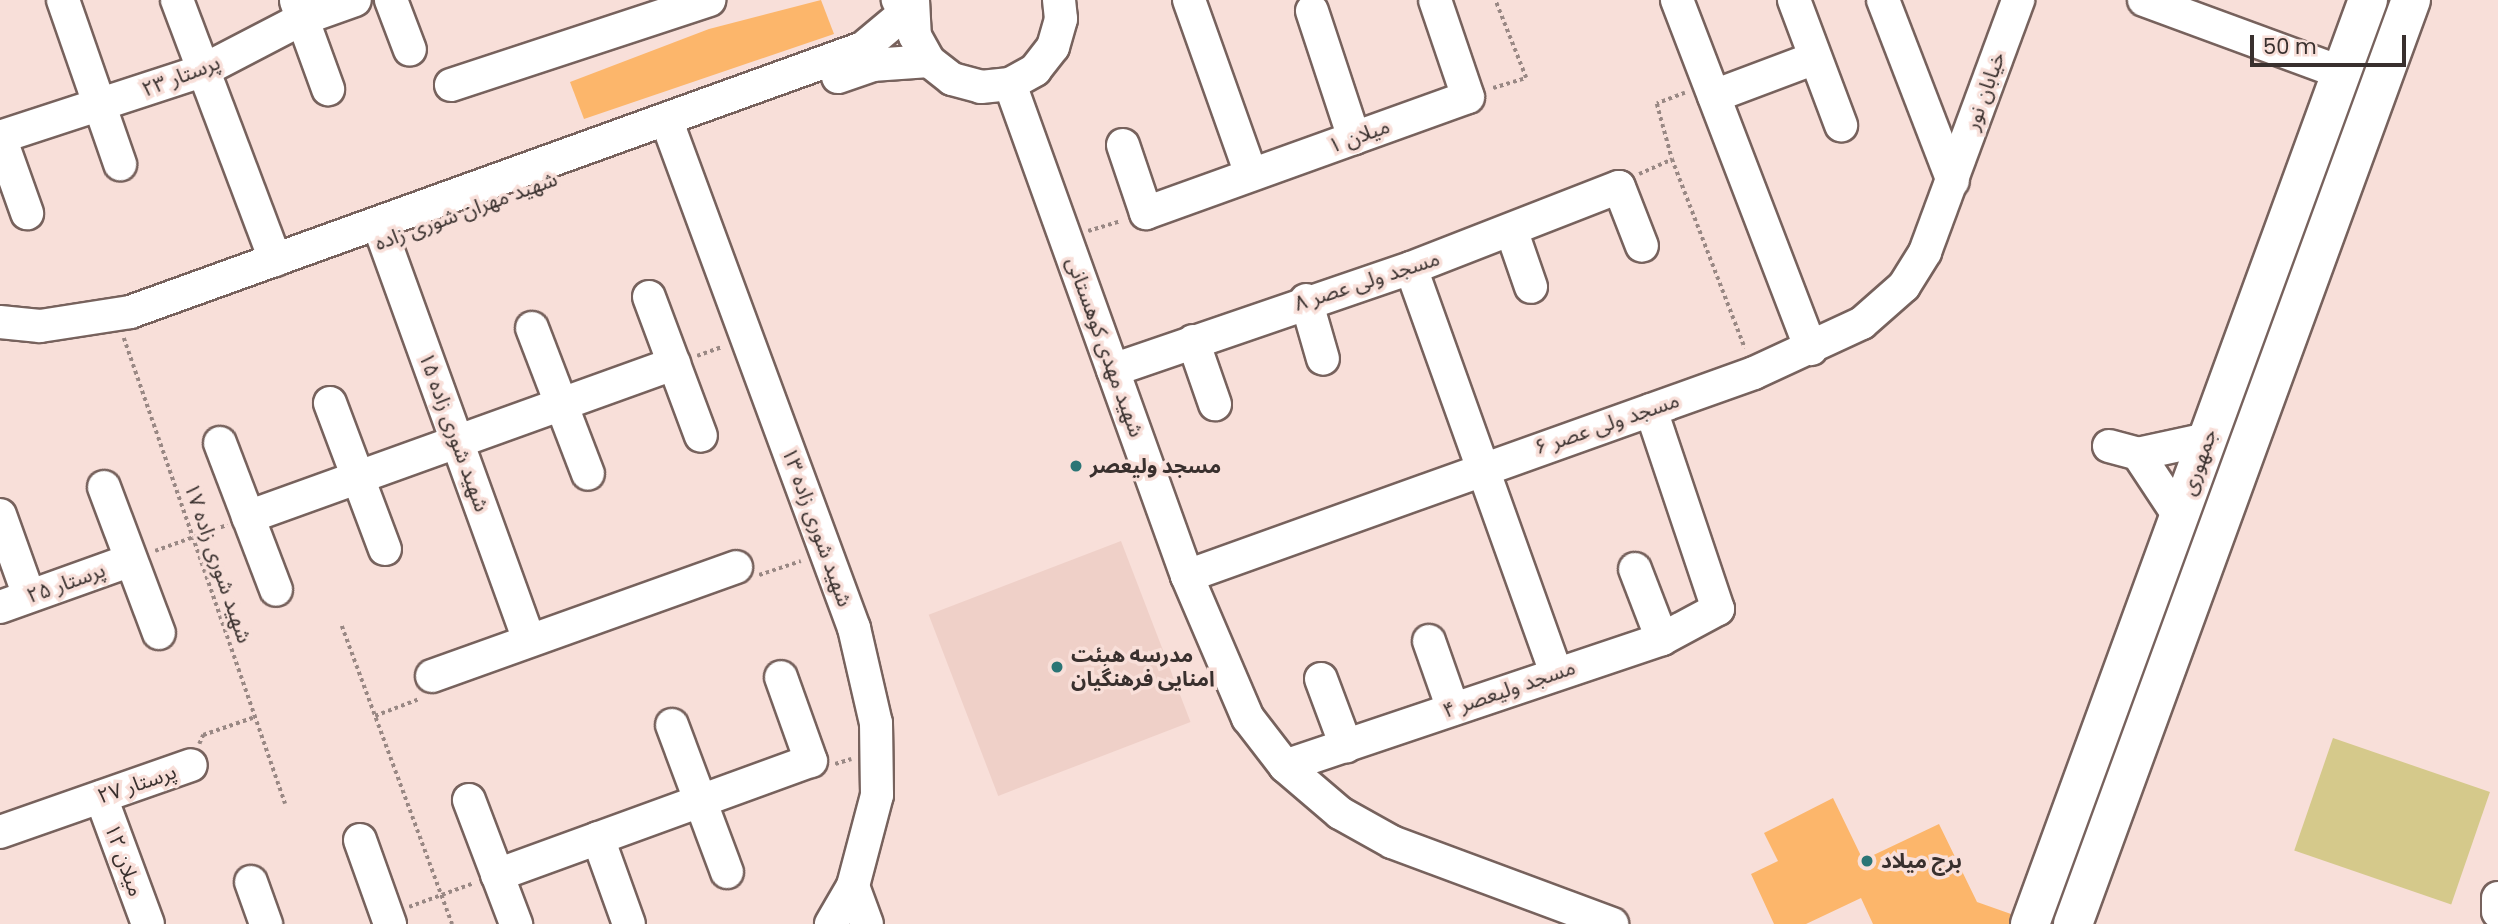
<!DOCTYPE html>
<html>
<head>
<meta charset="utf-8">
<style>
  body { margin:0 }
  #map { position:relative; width:2498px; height:924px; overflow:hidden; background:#f8dfd9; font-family:Poppins,"Noto Sans Arabic",sans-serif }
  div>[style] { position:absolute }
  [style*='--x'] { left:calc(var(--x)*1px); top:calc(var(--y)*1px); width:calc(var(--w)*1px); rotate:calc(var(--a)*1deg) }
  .built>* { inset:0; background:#efd0c8; transform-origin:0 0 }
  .green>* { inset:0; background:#d5c98b; transform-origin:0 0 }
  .building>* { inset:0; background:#fcb66b }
  .path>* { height:3.5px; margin-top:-1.75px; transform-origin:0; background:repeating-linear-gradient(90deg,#998884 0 3.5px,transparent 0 7px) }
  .roads { filter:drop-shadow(2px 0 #77625d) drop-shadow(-2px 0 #77625d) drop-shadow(0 2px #77625d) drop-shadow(0 -2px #77625d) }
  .minor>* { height:32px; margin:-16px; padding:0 16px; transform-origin:16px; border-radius:16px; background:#fff }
  .major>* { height:38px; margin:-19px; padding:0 19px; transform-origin:19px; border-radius:19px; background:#fff }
  .dots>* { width:19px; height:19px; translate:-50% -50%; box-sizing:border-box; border:4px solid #f8dfd9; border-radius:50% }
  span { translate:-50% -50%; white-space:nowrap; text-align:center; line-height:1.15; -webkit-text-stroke:7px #f8dfd9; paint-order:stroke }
  .street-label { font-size:21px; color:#39302e }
  .poi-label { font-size:21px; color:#39302e; font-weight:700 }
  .left { translate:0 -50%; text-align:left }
  .scale { position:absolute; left:2250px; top:35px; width:156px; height:32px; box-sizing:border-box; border:4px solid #39302e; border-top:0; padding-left:9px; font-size:21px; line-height:24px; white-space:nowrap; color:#39302e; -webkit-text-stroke:5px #f8dfd9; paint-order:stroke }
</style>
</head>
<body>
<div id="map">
  <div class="built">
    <i style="left:1121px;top:541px;width:194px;height:206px;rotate:69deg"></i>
  </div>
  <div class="green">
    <i style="left:2333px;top:738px;width:166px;height:119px;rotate:19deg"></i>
  </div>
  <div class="building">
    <i style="clip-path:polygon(821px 0,834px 34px,584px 119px,570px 82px,709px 29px)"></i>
    <i style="clip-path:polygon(1833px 798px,1863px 860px,1939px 824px,1977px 902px,2011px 914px,2009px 924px,1873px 924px,1861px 898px,1806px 924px,1774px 924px,1751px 874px,1778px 861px,1764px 833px)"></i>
  </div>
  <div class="path">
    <i style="--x:1493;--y:88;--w:34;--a:-17"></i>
    <i style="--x:1526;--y:78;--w:84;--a:-111.7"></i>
    <i style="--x:1685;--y:93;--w:30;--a:159"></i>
    <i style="--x:1657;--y:104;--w:57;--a:74.7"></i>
    <i style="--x:1672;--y:159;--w:203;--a:68.9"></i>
    <i style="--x:1639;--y:174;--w:36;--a:-24"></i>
    <i style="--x:1088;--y:231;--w:34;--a:-17"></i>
    <i style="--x:124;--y:338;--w:493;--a:70.9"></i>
    <i style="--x:697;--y:356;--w:27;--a:-20"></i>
    <i style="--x:155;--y:551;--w:77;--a:-19.9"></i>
    <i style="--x:759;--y:575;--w:44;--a:-18.4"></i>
    <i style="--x:342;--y:626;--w:318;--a:69.7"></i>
    <i style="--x:375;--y:716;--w:47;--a:-21.1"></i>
    <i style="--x:199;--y:744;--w:10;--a:-66"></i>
    <i style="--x:203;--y:735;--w:55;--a:-19.1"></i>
    <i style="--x:835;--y:764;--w:17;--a:-17"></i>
    <i style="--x:409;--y:907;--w:69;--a:-20.3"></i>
  </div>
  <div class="roads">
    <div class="minor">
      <i style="--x:63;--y:0;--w:174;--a:70.8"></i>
      <i style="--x:177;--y:0;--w:278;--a:69.3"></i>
      <i style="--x:391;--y:0;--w:53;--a:69.2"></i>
      <i style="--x:913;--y:0;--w:36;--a:87"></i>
      <i style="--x:915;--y:36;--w:29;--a:61"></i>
      <i style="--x:929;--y:61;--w:29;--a:38"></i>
      <i style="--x:952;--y:79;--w:30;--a:15"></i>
      <i style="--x:981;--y:87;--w:29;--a:-6"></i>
      <i style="--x:1010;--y:84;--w:29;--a:-29"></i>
      <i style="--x:1035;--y:70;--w:29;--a:-52"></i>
      <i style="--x:1053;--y:47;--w:29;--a:-74"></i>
      <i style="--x:1061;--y:19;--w:19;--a:-96"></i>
      <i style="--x:1189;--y:0;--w:185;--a:70.4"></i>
      <i style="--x:1677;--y:0;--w:374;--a:69"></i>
      <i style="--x:1794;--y:0;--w:134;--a:69.4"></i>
      <i style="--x:1883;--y:0;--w:194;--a:68.9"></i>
      <i style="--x:2144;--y:0;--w:211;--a:20.2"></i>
      <i style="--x:296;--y:1;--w:94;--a:70"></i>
      <i style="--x:1312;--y:11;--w:134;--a:71.7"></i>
      <i style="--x:838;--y:77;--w:36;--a:-19"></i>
      <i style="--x:872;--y:65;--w:57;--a:-4"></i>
      <i style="--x:1010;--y:84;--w:523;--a:70.21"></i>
      <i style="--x:1187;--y:576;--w:155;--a:66.8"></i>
      <i style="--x:1248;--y:718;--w:61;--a:52.4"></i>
      <i style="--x:1285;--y:766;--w:72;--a:40.5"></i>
      <i style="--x:1340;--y:813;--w:60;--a:29.1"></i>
      <i style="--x:1392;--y:842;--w:235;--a:20.4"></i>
      <i style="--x:451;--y:85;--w:272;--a:-18.2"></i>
      <i style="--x:1714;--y:96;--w:108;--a:-20.6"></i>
      <i style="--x:666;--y:119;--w:543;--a:69.73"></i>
      <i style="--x:854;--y:628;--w:98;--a:77"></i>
      <i style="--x:876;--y:723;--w:72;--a:89.2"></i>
      <i style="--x:877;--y:795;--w:94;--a:104.8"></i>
      <i style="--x:853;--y:886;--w:44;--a:120.1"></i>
      <i style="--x:0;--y:137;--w:213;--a:-18.1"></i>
      <i style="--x:202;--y:71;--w:113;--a:-27.5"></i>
      <i style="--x:302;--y:19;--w:56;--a:-19.7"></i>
      <i style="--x:0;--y:137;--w:81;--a:70.4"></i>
      <i style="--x:1123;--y:145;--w:72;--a:71.3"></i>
      <i style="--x:1146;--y:213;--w:342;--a:-19.8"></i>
      <i style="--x:1468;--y:97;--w:102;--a:-108.8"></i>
      <i style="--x:378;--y:223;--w:444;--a:70.1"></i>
      <i style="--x:1512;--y:232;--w:58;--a:70.9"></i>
      <i style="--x:1411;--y:268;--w:428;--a:70.3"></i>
      <i style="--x:649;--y:297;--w:148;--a:69.5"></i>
      <i style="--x:1306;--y:300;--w:61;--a:73.9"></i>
      <i style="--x:0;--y:322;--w:40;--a:5.7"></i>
      <i style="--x:40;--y:326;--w:91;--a:-8.8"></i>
      <i style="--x:130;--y:312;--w:779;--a:-19.81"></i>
      <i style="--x:863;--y:48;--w:64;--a:-39.9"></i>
      <i style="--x:912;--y:7;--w:16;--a:-153"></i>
      <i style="--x:532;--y:328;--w:156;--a:69"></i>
      <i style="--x:1193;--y:341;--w:67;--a:70.8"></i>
      <i style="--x:1113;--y:370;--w:315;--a:-18.9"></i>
      <i style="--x:1411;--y:268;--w:223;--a:-21.3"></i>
      <i style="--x:1619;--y:187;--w:63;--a:68.7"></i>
      <i style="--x:330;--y:403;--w:156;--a:69.4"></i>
      <i style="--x:1651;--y:410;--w:210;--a:71.4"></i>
      <i style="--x:1718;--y:609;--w:64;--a:151.8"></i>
      <i style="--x:220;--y:443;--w:157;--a:69.1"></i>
      <i style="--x:2109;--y:446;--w:30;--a:15"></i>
      <i style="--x:2138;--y:454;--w:71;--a:-12.3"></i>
      <i style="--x:2138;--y:454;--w:74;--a:56.5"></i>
      <i style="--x:104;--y:487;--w:156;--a:69.4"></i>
      <i style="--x:0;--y:515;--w:86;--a:70.3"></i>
      <i style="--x:248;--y:517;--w:453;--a:-19.8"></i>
      <i style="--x:1187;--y:576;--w:602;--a:-19.7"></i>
      <i style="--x:1754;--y:373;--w:119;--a:-24.8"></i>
      <i style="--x:1862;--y:323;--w:56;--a:-41.4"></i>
      <i style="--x:1904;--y:286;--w:40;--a:-58"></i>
      <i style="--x:1925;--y:252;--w:269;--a:-69.7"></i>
      <i style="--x:0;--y:607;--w:139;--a:-19.7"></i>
      <i style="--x:1429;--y:641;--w:72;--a:70.6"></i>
      <i style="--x:432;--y:676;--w:323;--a:-19.7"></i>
      <i style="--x:1321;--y:679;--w:72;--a:69.5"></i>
      <i style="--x:672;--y:725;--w:157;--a:69.5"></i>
      <i style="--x:1285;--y:766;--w:398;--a:-18.6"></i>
      <i style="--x:1662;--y:639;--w:75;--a:-111.1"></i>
      <i style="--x:101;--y:797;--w:135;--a:69.7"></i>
      <i style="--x:469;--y:800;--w:133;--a:69.2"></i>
      <i style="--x:0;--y:832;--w:202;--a:-19.3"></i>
      <i style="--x:598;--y:838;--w:91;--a:70.2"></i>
      <i style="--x:360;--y:840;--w:89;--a:70.3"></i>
      <i style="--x:497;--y:875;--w:334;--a:-20"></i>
      <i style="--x:811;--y:761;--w:89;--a:-109.7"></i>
      <i style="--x:251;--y:882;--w:45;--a:70.3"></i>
      <i style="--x:853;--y:886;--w:40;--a:69.8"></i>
      <i style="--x:2498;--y:898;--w:14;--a:90"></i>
    </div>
    <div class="major">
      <i style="--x:2030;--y:924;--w:984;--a:-69.91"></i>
      <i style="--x:2073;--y:924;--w:984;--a:-69.91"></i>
    </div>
  </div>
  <div class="dots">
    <i style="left:1076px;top:466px;background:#2b7576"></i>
    <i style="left:1057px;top:667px;background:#2b7576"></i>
    <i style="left:1867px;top:861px;background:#2b7576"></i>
  </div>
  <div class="street-label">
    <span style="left:181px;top:76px;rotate:-21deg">پرستار ۲۳</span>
    <span style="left:1985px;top:91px;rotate:-70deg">خیابان نور</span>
    <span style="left:1359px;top:136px;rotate:-20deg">میلان ۱</span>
    <span style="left:466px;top:211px;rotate:-20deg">شهید مهران شوری زاده</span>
    <span style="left:1367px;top:281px;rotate:-18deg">مسجد ولی عصر ۸</span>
    <span style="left:1105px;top:347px;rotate:70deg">شهید مهدی کوهستانی</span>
    <span style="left:1607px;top:424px;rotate:-19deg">مسجد ولی عصر ۶</span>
    <span style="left:454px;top:432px;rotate:70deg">شهید شوری زاده ۱۵</span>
    <span style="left:2199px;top:462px;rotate:-70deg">جمهوری</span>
    <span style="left:817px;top:527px;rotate:70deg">شهید شوری زاده ۱۳</span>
    <span style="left:218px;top:563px;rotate:71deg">شهید شوری زاده ۱۷</span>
    <span style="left:66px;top:583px;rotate:-20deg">پرستار ۲۵</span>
    <span style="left:1509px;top:689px;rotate:-19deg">مسجد ولیعصر ۴</span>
    <span style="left:137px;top:784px;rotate:-19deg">پرستار ۲۷</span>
    <span style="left:124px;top:860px;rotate:70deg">میلان ۱۲</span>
  </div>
  <div class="poi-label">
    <span class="left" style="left:1090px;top:466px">مسجد ولیعصر</span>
    <span class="left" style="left:1071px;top:667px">مدرسه هیئت<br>امنایی فرهنگیان</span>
    <span class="left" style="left:1881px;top:861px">برج میلاد</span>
  </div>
  <div class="scale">50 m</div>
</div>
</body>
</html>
